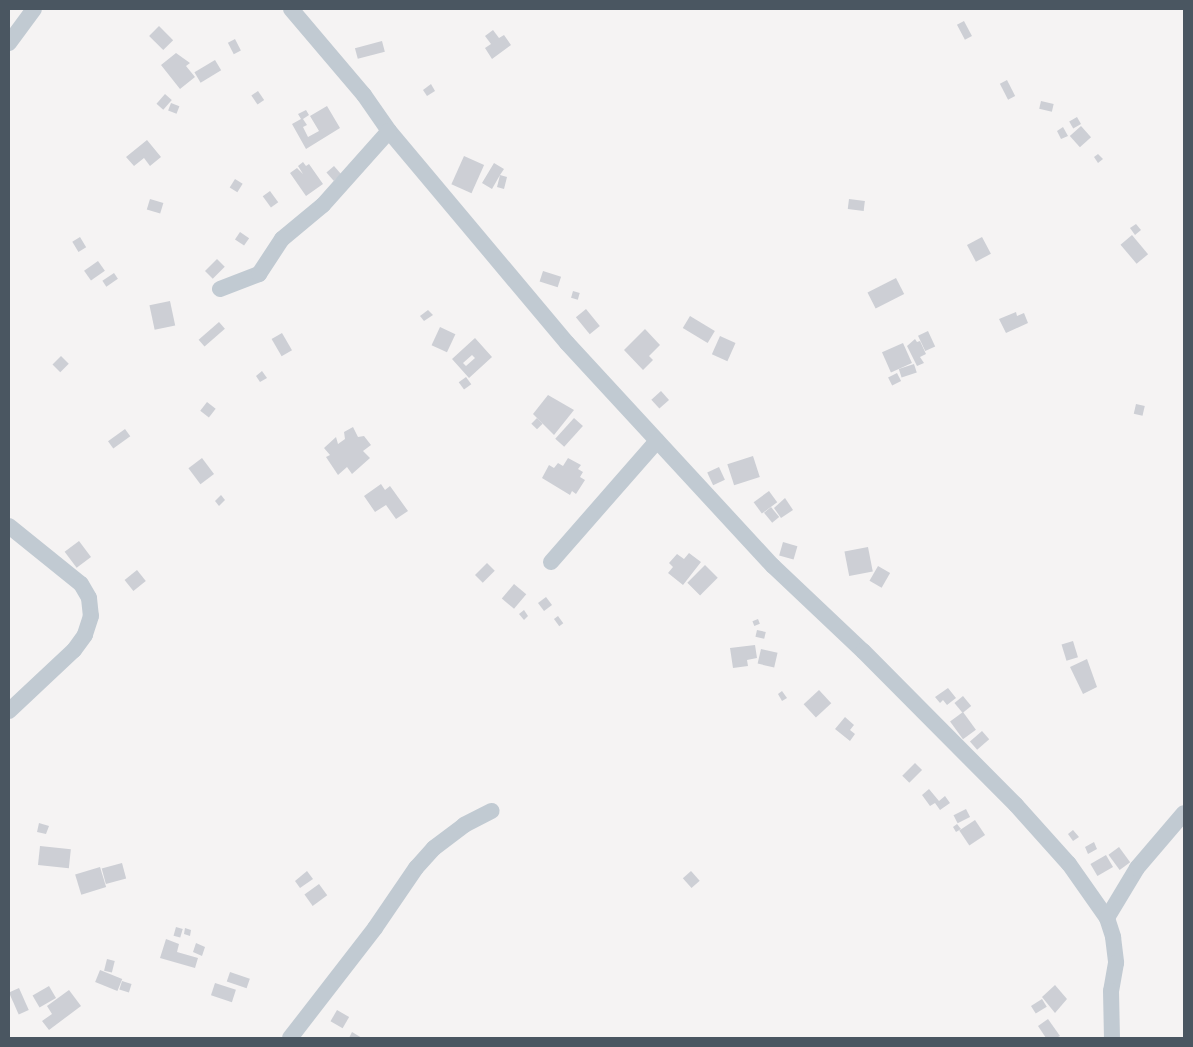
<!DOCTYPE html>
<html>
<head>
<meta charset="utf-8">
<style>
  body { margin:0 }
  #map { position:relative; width:1193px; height:1047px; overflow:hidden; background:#f5f3f3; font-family:"PT Sans",sans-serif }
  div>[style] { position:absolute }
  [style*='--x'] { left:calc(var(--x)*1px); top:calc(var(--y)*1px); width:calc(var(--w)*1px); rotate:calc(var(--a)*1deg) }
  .building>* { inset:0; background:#cdcfd5; transform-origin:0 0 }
  .minor>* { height:16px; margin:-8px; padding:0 8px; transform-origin:8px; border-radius:8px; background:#c1cad2 }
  span { translate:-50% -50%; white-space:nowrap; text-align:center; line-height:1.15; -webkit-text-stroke:4px #fff; paint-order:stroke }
  .frame { position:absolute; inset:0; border:10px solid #4a5661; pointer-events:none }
</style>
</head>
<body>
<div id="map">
  <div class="building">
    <i style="left:964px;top:21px;width:17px;height:8px;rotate:62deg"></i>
    <i style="left:159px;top:26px;width:20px;height:14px;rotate:45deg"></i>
    <i style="clip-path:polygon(493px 30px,499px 38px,504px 35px,511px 45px,492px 59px,485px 48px,491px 44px,485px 36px)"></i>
    <i style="left:235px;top:39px;width:13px;height:8px;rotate:63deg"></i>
    <i style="left:382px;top:41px;width:11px;height:28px;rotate:75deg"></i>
    <i style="clip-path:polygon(176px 53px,190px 63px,186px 66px,195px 77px,180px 89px,161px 65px)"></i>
    <i style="left:215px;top:60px;width:12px;height:24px;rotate:59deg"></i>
    <i style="left:1007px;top:80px;width:18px;height:8px;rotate:63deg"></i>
    <i style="clip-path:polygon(431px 84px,435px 91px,427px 96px,423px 90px)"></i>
    <i style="left:258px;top:91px;width:11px;height:8px;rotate:56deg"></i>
    <i style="left:165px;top:94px;width:9px;height:13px;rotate:41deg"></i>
    <i style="left:1041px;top:101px;width:13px;height:8px;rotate:13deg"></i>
    <i style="left:171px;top:103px;width:9px;height:8px;rotate:21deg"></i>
    <i style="clip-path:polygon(327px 106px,340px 128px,306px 149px,292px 124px,301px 119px,298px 114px,306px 110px,309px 115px,303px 119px,307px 125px,303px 127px,308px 137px,319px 131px,310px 116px)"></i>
    <i style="left:1077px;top:117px;width:8px;height:9px;rotate:60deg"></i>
    <i style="left:1081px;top:126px;width:15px;height:15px;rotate:48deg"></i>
    <i style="clip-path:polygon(1063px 127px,1068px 136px,1061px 139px,1057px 131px)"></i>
    <i style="clip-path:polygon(147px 140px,161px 157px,150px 166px,144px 158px,134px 166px,126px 157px)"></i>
    <i style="clip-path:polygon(1098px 154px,1103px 159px,1098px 163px,1094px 157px)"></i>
    <i style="left:464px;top:156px;width:22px;height:31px;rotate:24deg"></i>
    <i style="clip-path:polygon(303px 162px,306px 166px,309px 164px,323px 184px,306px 196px,290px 173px,297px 168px,303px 174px,298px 166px)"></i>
    <i style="clip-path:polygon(494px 163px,504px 169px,500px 175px,507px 177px,504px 189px,497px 187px,500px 175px,492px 189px,482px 183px)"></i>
    <i style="left:334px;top:166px;width:11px;height:10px;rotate:49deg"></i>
    <i style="left:235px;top:179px;width:9px;height:10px;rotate:32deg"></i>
    <i style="left:270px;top:191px;width:14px;height:9px;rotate:54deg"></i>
    <i style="left:150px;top:199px;width:14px;height:11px;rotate:17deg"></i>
    <i style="left:849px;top:199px;width:16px;height:10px;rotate:7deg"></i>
    <i style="clip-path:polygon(1136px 224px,1141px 230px,1135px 235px,1130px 228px)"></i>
    <i style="left:240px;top:232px;width:11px;height:9px;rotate:34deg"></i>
    <i style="left:1132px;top:235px;width:25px;height:15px;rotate:50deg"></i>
    <i style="left:80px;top:237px;width:12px;height:9px;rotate:59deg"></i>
    <i style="left:982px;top:237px;width:19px;height:17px;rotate:62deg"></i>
    <i style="left:217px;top:259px;width:11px;height:17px;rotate:45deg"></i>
    <i style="left:98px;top:261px;width:12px;height:17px;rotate:55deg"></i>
    <i style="left:543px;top:271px;width:19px;height:11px;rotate:18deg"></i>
    <i style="left:114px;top:273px;width:7px;height:14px;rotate:56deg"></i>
    <i style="left:896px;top:278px;width:18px;height:32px;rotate:63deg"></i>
    <i style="left:573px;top:291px;width:7px;height:7px;rotate:16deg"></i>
    <i style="left:170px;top:301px;width:25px;height:21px;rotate:78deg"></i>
    <i style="left:586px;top:309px;width:22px;height:13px;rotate:51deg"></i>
    <i style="clip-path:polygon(428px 310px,433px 315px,424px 321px,420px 316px)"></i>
    <i style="clip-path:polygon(1016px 312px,1017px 316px,1024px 313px,1028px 323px,1006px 333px,999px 319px)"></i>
    <i style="left:690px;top:316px;width:29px;height:14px;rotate:31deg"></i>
    <i style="left:219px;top:322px;width:9px;height:27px;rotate:49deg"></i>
    <i style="left:440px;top:327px;width:17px;height:20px;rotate:25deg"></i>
    <i style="clip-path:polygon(645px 329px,660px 345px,649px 356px,653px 360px,643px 370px,624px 350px)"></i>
    <i style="left:928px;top:331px;width:17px;height:11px;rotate:65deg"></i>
    <i style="left:282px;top:333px;width:20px;height:12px;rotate:60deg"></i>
    <i style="left:720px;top:336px;width:17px;height:20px;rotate:24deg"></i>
    <i style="clip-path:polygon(evenodd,475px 338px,492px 357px,469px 378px,452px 359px,475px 338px,472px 355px,475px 358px,466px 366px,463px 363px,472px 355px)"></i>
    <i style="clip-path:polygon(915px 339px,917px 342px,920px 341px,926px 354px,920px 357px,924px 363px,917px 366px,907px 346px)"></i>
    <i style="left:903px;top:343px;width:22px;height:23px;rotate:66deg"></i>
    <i style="left:61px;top:356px;width:11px;height:12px;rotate:45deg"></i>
    <i style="left:914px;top:364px;width:9px;height:16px;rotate:72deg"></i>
    <i style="clip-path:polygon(262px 371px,267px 378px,260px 382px,256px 376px)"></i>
    <i style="left:897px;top:373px;width:9px;height:10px;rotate:63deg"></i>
    <i style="left:466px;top:377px;width:9px;height:9px;rotate:54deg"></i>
    <i style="left:661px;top:391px;width:12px;height:13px;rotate:48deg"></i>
    <i style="clip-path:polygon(548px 395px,574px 410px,554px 435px,533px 414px)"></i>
    <i style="left:207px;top:402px;width:11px;height:11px;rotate:38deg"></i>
    <i style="left:1136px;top:404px;width:9px;height:10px;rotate:13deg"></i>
    <i style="left:537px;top:418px;width:8px;height:8px;rotate:45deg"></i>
    <i style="left:574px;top:418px;width:12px;height:28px;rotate:42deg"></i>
    <i style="clip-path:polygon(353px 427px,358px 437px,364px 436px,371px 445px,363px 451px,370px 458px,352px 474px,347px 467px,338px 475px,326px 457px,330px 455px,324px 448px,336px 437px,338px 444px,345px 439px,344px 432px)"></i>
    <i style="left:125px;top:429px;width:9px;height:21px;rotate:54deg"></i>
    <i style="left:753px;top:456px;width:22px;height:27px;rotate:72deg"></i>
    <i style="left:202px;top:458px;width:20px;height:17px;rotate:53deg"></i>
    <i style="clip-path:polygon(568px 458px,581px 465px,578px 469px,583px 472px,580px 477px,585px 480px,576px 494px,572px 491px,570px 495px,542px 478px,549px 465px,554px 468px,558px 463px,563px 466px)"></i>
    <i style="left:719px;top:467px;width:14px;height:13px;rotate:65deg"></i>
    <i style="clip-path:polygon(381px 484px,385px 490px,390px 486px,408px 511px,396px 519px,386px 505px,375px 512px,364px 496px)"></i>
    <i style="left:769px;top:491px;width:14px;height:19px;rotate:54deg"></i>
    <i style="clip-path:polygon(221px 495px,225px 500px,219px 506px,215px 501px)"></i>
    <i style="clip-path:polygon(785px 498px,793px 510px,781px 518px,774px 508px)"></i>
    <i style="left:771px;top:507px;width:13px;height:9px;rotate:51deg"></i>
    <i style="left:79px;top:541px;width:20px;height:18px;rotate:53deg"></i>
    <i style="left:783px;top:542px;width:15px;height:14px;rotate:16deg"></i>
    <i style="left:868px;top:547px;width:25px;height:24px;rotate:79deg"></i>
    <i style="clip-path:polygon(689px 553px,701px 562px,683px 585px,668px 573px,673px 567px,669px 563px,677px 554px,684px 559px)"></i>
    <i style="left:487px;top:563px;width:11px;height:17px;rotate:45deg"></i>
    <i style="left:705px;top:565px;width:18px;height:25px;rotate:45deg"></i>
    <i style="left:878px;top:566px;width:14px;height:17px;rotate:30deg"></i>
    <i style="left:137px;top:570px;width:14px;height:16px;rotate:51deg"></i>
    <i style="left:514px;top:584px;width:16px;height:19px;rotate:40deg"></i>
    <i style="left:546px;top:597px;width:10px;height:10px;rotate:53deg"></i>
    <i style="clip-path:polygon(524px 610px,528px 616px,524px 620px,519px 614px)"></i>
    <i style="left:558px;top:616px;width:9px;height:5px;rotate:54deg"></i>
    <i style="left:758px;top:619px;width:5px;height:6px;rotate:68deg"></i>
    <i style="left:757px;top:630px;width:9px;height:7px;rotate:13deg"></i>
    <i style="left:1073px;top:641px;width:17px;height:12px;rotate:73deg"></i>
    <i style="clip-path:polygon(755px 645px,757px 658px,747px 660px,748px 666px,733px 668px,730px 648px)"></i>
    <i style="left:761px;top:649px;width:17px;height:15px;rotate:13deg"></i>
    <i style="clip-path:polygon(1087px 659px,1097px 687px,1083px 694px,1070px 667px)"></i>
    <i style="clip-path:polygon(948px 688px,956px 698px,947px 705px,943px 700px,940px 703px,935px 697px)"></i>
    <i style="left:819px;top:690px;width:18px;height:21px;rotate:47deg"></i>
    <i style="clip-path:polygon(782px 691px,787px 698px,782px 701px,778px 694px)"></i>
    <i style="left:963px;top:696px;width:13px;height:11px;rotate:51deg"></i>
    <i style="left:963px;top:712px;width:22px;height:16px;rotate:54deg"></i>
    <i style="clip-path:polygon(845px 717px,854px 725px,850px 730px,855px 734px,850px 741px,835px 729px)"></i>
    <i style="left:982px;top:731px;width:11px;height:16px;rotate:49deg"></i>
    <i style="left:915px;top:763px;width:10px;height:18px;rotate:45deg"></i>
    <i style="clip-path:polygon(929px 789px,939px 801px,945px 796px,950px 803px,940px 810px,935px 803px,930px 806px,922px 795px)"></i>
    <i style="left:966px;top:809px;width:9px;height:14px;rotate:63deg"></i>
    <i style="left:975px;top:820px;width:18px;height:19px;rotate:56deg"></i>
    <i style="clip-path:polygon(39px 823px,49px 826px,46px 834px,37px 832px)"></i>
    <i style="clip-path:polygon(957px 824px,961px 829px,956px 832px,953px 827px)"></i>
    <i style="clip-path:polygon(1073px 830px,1079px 837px,1073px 841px,1068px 834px)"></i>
    <i style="clip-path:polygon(1094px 842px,1097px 849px,1088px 854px,1085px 847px)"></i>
    <i style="left:40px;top:846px;width:31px;height:19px;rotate:6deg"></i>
    <i style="left:1119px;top:847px;width:19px;height:13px;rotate:54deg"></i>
    <i style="left:1106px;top:855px;width:14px;height:18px;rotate:60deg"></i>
    <i style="left:122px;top:863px;width:16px;height:21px;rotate:75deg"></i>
    <i style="left:100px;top:867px;width:21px;height:26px;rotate:73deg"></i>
    <i style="clip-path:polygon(307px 871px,313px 879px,300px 888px,295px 881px)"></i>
    <i style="left:691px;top:871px;width:13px;height:11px;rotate:48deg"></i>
    <i style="left:319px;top:884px;width:14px;height:18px;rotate:54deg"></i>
    <i style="left:176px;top:927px;width:7px;height:9px;rotate:16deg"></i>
    <i style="clip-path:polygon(185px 928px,191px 930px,190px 936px,184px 934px)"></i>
    <i style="clip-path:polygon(166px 939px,179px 944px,177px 952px,198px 958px,195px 968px,160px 958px)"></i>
    <i style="clip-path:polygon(196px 943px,205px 947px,202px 956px,193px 952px)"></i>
    <i style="left:107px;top:959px;width:8px;height:12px;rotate:14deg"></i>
    <i style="left:100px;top:970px;width:24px;height:13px;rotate:22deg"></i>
    <i style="left:230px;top:972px;width:21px;height:10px;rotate:19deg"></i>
    <i style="left:122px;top:981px;width:10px;height:9px;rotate:17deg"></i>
    <i style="left:215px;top:983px;width:22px;height:13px;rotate:18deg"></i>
    <i style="clip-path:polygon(1055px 985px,1067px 999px,1055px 1013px,1042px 997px)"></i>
    <i style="left:49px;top:986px;width:14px;height:19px;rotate:60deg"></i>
    <i style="left:19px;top:988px;width:24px;height:11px;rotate:66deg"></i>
    <i style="clip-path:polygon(69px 990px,81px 1006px,49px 1030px,42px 1021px,52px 1014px,47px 1006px)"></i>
    <i style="left:1042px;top:999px;width:9px;height:13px;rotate:58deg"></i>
    <i style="left:337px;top:1010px;width:14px;height:13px;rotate:30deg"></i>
    <i style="clip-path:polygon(1048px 1019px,1060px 1036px,1056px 1038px,1046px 1038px,1038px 1026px)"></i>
    <i style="clip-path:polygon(352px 1032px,362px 1038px,349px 1038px)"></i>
  </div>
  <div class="minor">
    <i style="--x:291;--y:9;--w:113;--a:49.7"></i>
    <i style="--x:364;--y:95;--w:44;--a:55.2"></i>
    <i style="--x:389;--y:131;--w:277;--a:50"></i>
    <i style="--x:567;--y:343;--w:304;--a:47.3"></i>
    <i style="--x:773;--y:566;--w:124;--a:43.4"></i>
    <i style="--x:863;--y:651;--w:217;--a:45.2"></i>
    <i style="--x:1016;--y:805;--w:79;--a:48.1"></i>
    <i style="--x:1069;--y:864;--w:66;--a:54.9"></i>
    <i style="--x:1107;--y:918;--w:20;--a:72"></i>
    <i style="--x:1113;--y:937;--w:26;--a:83"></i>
    <i style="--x:1116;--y:963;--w:28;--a:100"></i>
    <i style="--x:1111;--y:991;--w:47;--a:88.8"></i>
    <i style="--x:9;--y:43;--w:42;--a:-53.7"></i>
    <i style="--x:220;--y:289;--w:42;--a:-21"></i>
    <i style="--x:259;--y:274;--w:42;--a:-56.7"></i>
    <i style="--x:282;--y:239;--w:53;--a:-39.7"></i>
    <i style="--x:323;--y:205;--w:99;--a:-48.3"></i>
    <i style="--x:9;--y:526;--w:92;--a:38.9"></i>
    <i style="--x:81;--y:584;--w:16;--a:60"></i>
    <i style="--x:89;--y:598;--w:18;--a:84"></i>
    <i style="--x:91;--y:616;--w:20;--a:108"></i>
    <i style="--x:85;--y:635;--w:19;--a:126"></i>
    <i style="--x:74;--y:650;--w:89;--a:136.8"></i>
    <i style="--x:551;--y:562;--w:161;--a:-48.8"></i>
    <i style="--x:1107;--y:918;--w:58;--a:-59"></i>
    <i style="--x:1137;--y:868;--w:72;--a:-49.5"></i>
    <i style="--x:290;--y:1038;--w:139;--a:-52.3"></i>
    <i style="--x:375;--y:928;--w:73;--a:-55.7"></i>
    <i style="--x:416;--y:868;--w:27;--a:-48"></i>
    <i style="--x:434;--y:848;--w:38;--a:-37"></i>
    <i style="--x:464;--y:825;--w:31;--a:-27"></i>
  </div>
  <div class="frame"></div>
</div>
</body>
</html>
